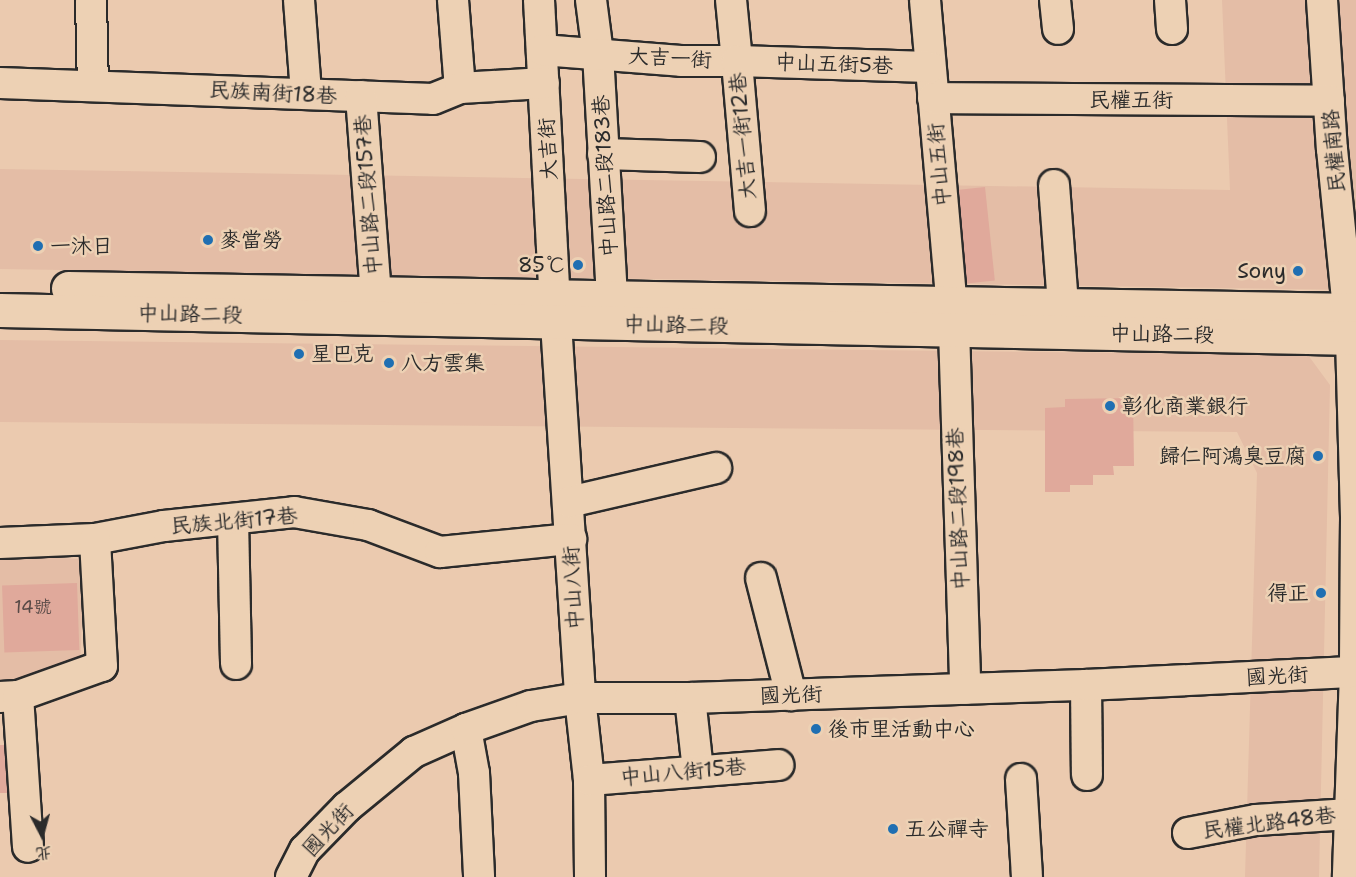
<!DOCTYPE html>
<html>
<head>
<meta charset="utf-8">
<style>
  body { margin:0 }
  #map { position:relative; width:1356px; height:877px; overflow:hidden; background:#ebcaaf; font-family:"Shantell Sans","LXGW WenKai TC",sans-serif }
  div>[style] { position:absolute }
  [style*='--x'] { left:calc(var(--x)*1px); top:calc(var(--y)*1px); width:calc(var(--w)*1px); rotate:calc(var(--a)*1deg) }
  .built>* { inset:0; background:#e4bda6; transform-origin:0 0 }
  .building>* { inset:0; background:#e0a99b; transform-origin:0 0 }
  .roads { filter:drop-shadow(2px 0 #2b2b2b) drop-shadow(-2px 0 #2b2b2b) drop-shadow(0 2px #2b2b2b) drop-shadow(0 -2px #2b2b2b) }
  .minor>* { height:30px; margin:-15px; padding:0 15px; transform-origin:15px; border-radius:15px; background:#edd1b4 }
  .major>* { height:33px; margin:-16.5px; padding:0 16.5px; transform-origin:16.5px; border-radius:16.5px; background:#edd1b4 }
  .dots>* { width:16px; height:16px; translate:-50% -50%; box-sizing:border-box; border:3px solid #edd1b4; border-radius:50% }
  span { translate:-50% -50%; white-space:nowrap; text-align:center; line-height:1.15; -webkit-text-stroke:5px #edd1b4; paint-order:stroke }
  .number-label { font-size:18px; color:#584a47 }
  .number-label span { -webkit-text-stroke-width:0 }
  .street-label { font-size:21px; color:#2b2b2b }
  .poi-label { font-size:21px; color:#2b2b2b }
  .left { translate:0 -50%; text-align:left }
  .right { translate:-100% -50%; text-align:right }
  .north { position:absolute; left:12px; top:805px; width:60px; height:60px; -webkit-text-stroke:4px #edd1b4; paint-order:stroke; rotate:174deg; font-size:16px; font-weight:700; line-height:24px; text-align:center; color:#2b2b2b }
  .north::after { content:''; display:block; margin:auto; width:21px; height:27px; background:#2b2b2b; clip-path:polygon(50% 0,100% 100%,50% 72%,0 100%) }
</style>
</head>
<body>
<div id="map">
  <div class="built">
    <i style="clip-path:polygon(1222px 0,1356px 0,1356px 290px,0 269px,0 169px,1230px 190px)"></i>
    <i style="clip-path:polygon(0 340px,1308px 355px,1330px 385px,1319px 877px,1245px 877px,1257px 473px,1237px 432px,0 422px)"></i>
    <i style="left:0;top:556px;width:84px;height:124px;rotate:2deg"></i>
  </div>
  <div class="building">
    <i style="left:985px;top:187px;width:94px;height:31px;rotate:84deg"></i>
    <i style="clip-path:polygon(1133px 398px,1134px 466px,1113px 466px,1114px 475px,1093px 475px,1093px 485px,1070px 485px,1070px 492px,1045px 492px,1045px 408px,1065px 407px,1065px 399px)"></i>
    <i style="left:77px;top:583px;width:67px;height:75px;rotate:88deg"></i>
    <i style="left:0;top:745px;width:7px;height:48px"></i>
  </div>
  <div class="roads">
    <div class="minor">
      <i style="--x:91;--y:0;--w:86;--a:88.7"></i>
      <i style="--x:299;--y:0;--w:94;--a:85.7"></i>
      <i style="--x:453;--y:0;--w:88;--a:85.5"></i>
      <i style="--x:539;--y:0;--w:323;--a:87"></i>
      <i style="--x:556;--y:323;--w:376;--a:86.3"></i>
      <i style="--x:580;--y:698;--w:82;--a:83.7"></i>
      <i style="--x:589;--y:780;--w:97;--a:89.4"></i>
      <i style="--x:591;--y:0;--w:54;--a:82.6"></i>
      <i style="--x:598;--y:54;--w:245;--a:86.7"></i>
      <i style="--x:925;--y:0;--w:330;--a:85"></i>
      <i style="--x:954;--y:329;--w:360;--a:88.2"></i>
      <i style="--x:1055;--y:0;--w:29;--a:84"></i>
      <i style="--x:1170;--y:0;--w:29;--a:86"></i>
      <i style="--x:1322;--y:0;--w:149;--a:86.2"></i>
      <i style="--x:1332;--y:149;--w:190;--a:84.3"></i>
      <i style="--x:1351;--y:338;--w:180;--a:88.4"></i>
      <i style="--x:1356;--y:518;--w:154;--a:90.4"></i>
      <i style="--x:1355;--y:672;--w:205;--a:92"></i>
      <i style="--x:542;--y:50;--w:139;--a:4.5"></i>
      <i style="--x:681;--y:61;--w:56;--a:0"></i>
      <i style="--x:737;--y:61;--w:61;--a:-95.6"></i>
      <i style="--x:0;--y:83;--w:433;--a:2.1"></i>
      <i style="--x:433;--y:99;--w:29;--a:-22"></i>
      <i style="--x:460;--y:88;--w:84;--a:-3.4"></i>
      <i style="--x:361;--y:96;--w:199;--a:85.7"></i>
      <i style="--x:933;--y:98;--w:396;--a:0.4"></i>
      <i style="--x:603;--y:154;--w:97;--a:1.8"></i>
      <i style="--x:1054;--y:185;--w:120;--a:85.7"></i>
      <i style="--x:750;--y:211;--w:151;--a:-95"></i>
      <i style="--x:737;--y:61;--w:193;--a:1.8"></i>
      <i style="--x:569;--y:502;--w:151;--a:-13"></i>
      <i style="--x:233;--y:519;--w:145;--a:88.8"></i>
      <i style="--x:0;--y:543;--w:95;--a:-2.4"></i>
      <i style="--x:95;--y:539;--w:70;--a:-10.7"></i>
      <i style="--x:164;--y:526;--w:131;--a:-6.1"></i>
      <i style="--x:294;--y:512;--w:75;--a:10"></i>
      <i style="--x:368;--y:525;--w:77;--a:20.6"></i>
      <i style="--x:440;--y:552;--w:132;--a:-5.7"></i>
      <i style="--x:761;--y:578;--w:121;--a:75.6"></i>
      <i style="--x:1086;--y:685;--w:90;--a:89.4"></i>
      <i style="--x:18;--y:696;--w:151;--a:86.2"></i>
      <i style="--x:0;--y:697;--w:18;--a:-3"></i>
      <i style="--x:18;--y:696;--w:89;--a:-19.7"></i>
      <i style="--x:102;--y:666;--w:127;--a:-93.2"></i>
      <i style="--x:690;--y:698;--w:73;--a:83.7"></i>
      <i style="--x:466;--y:729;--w:45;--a:79.7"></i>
      <i style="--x:474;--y:773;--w:104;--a:87.2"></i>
      <i style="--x:1021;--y:779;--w:98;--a:86.5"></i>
      <i style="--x:589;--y:780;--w:190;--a:-4.5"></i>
      <i style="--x:1188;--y:833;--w:69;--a:-10.8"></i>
      <i style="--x:1256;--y:820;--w:94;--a:-3.7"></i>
      <i style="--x:291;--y:877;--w:30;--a:-63"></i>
      <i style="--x:305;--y:850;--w:60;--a:-45.7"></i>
      <i style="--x:347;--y:807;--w:87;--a:-39.4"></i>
      <i style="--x:414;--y:752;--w:57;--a:-23.9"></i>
      <i style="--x:466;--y:729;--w:69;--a:-19.5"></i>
      <i style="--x:531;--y:706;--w:50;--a:-9.3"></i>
      <i style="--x:580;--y:698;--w:110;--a:0"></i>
      <i style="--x:690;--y:698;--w:396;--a:-1.9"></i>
      <i style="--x:1086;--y:685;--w:270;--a:-2.8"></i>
    </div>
    <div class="major">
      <i style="--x:68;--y:288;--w:1288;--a:0.98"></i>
      <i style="--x:0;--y:310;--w:1356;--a:1.18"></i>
    </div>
  </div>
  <div class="dots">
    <i style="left:208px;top:240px;background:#1f6fb2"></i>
    <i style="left:38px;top:246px;background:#1f6fb2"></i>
    <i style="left:578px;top:265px;background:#1f6fb2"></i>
    <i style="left:1298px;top:271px;background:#1f6fb2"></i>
    <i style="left:299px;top:354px;background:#1f6fb2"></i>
    <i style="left:389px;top:363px;background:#1f6fb2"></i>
    <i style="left:1110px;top:406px;background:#1f6fb2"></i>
    <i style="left:1318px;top:456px;background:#1f6fb2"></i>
    <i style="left:1321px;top:593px;background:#1f6fb2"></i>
    <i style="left:816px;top:729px;background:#1f6fb2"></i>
    <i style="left:893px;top:829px;background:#1f6fb2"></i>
  </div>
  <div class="number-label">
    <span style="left:33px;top:607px">14號</span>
  </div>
  <div class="street-label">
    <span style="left:670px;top:58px;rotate:3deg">大吉一街</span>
    <span style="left:834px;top:64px;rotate:2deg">中山五街5巷</span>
    <span style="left:273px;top:93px;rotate:3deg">民族南街18巷</span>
    <span style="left:1131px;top:100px">民權五街</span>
    <span style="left:743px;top:136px;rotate:-95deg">大吉一街12巷</span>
    <span style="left:548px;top:149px;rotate:-93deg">大吉街</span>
    <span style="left:1334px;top:151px;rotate:-95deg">民權南路</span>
    <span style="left:939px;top:165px;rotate:-95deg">中山五街</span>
    <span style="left:605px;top:176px;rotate:-93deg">中山路二段183巷</span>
    <span style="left:368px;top:195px;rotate:-94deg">中山路二段157巷</span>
    <span style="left:190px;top:314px;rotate:1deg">中山路二段</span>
    <span style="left:676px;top:325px;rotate:1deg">中山路二段</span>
    <span style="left:1162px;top:334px;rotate:1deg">中山路二段</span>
    <span style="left:958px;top:509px;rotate:-92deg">中山路二段198巷</span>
    <span style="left:234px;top:521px;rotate:-5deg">民族北街17巷</span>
    <span style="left:573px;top:588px;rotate:-93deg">中山八街</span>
    <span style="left:1277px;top:676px;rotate:-3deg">國光街</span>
    <span style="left:791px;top:695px;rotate:-2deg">國光街</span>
    <span style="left:683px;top:772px;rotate:-5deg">中山八街15巷</span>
    <span style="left:1269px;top:823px;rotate:-7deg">民權北路48巷</span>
    <span style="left:328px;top:830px;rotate:-47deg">國光街</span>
  </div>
  <div class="poi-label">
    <span class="left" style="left:220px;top:240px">麥當勞</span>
    <span class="left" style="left:50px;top:246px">一沐日</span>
    <span class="right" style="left:566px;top:265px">85℃</span>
    <span class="right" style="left:1286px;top:271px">Sony</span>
    <span class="left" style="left:311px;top:354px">星巴克</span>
    <span class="left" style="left:401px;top:363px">八方雲集</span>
    <span class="left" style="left:1122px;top:406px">彰化商業銀行</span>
    <span class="right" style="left:1306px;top:456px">歸仁阿鴻臭豆腐</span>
    <span class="right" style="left:1309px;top:593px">得正</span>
    <span class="left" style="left:828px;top:729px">後市里活動中心</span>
    <span class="left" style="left:905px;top:829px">五公禪寺</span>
  </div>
  <div class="north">北</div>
</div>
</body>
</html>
